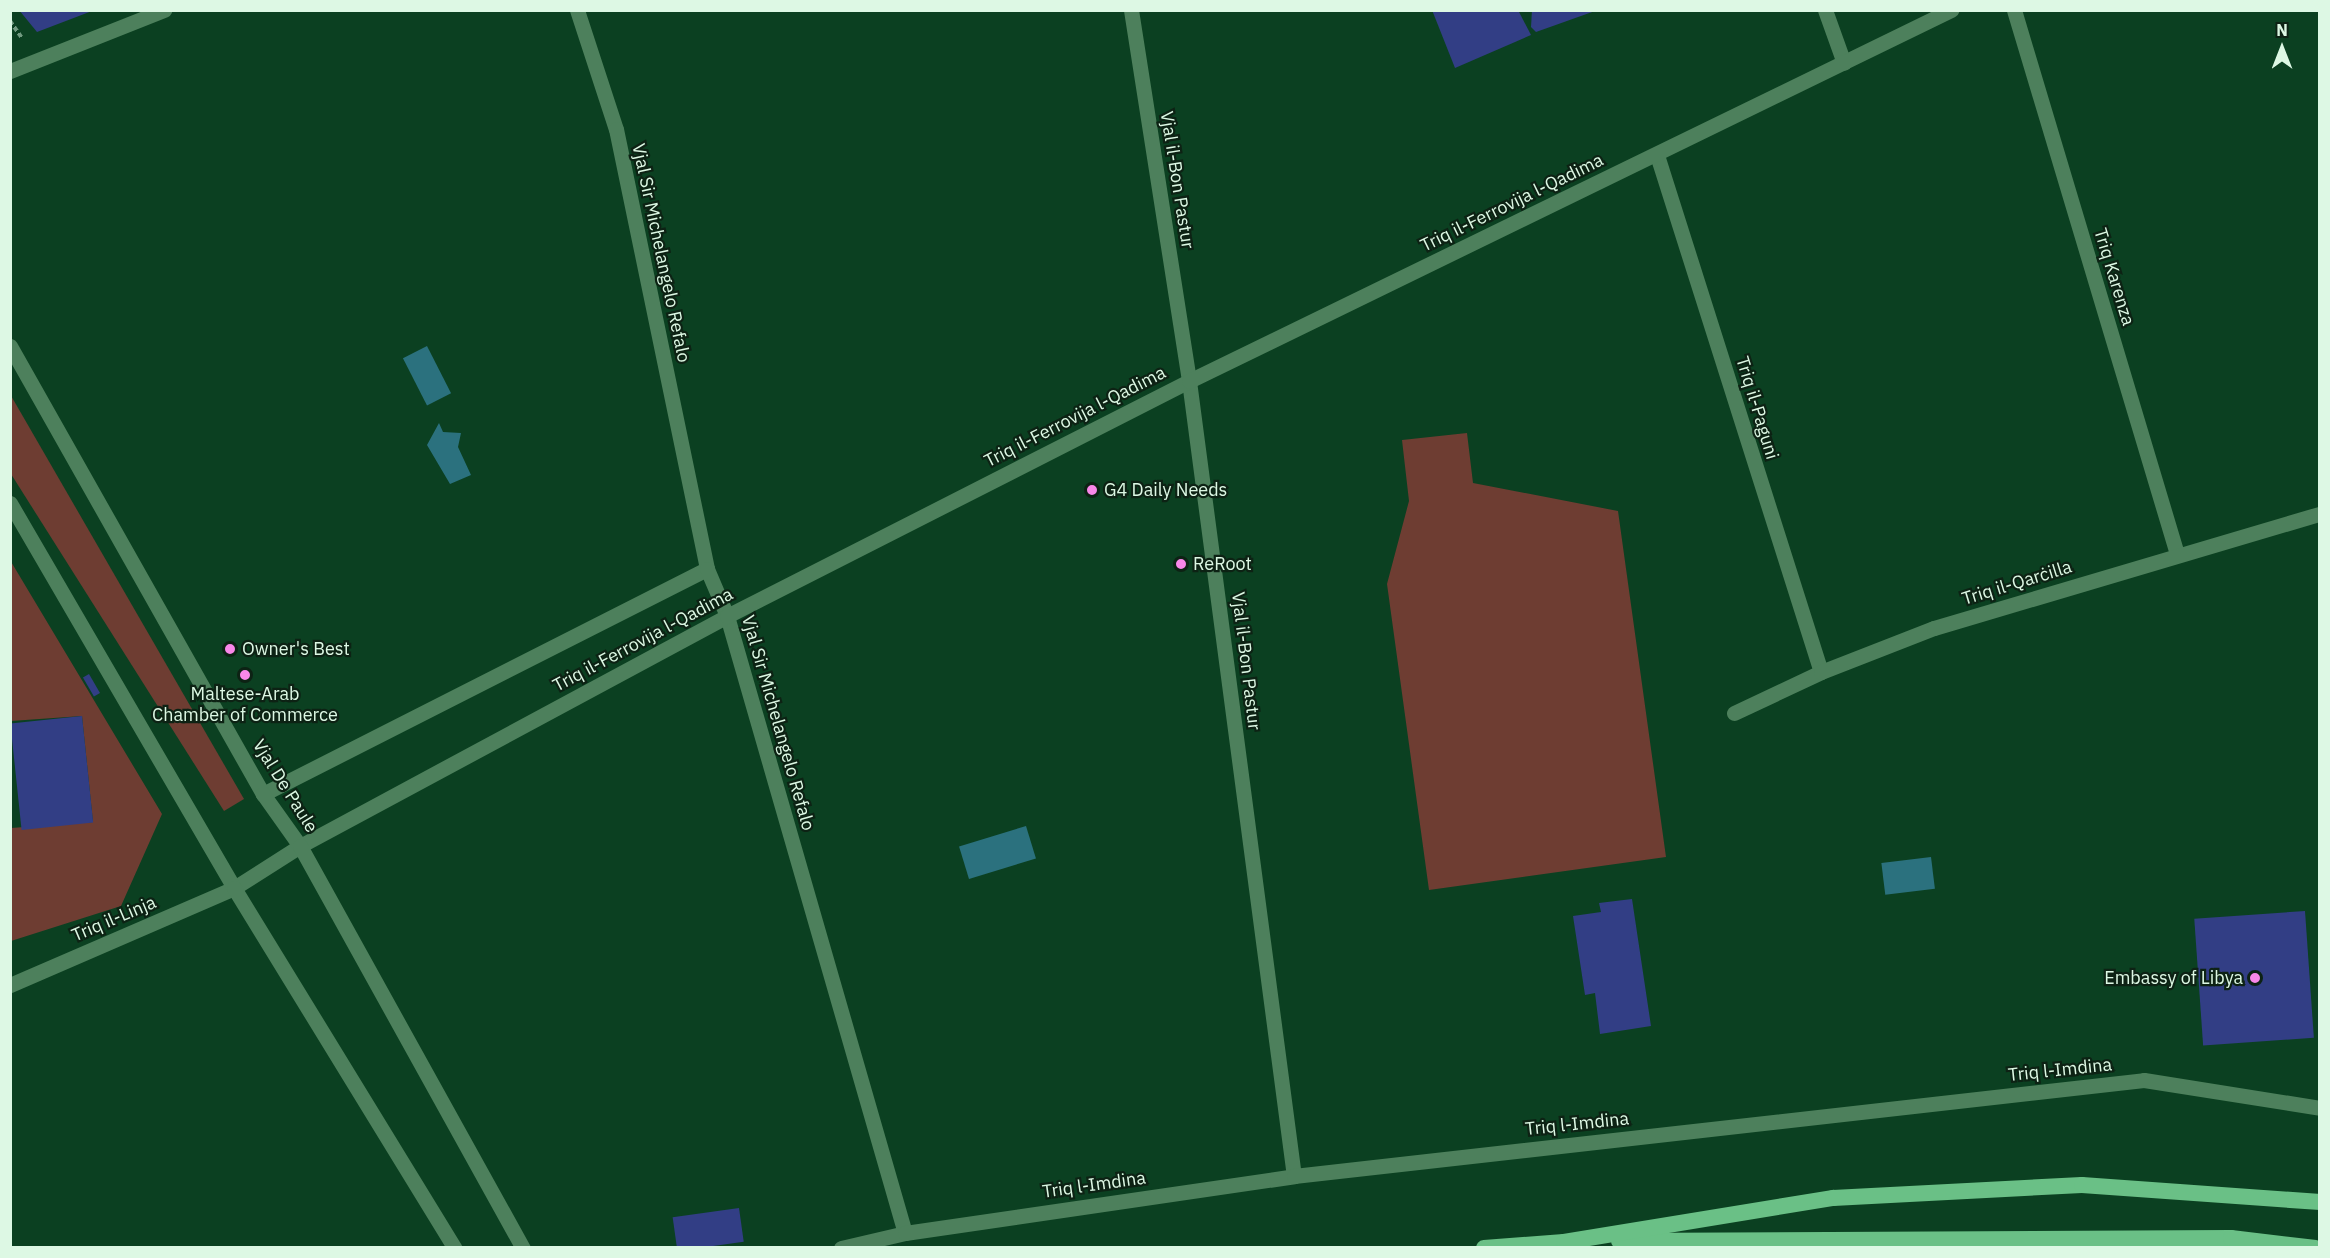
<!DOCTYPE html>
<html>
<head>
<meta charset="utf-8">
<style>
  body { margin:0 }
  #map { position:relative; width:2330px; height:1258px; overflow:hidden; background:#0b4021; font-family:"IBM Plex Sans",sans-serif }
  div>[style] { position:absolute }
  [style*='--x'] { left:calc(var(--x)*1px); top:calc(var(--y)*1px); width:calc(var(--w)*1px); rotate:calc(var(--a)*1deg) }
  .green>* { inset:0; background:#6e3d32 }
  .water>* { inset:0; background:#2b717e; transform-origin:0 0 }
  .building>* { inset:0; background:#323e85; transform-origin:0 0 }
  .path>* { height:4px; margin-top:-2px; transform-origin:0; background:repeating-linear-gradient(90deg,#729a81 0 4.5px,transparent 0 7.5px) }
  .service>* { height:15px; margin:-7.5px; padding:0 7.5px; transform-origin:7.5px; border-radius:7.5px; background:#4d805c }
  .minor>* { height:15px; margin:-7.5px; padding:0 7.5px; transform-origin:7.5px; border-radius:7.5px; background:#4d805c }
  .secondary>* { height:15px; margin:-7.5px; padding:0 7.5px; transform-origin:7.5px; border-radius:7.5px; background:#4d805c }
  .trunk>* { height:16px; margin:-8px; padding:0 8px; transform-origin:8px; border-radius:8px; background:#6ac086 }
  .dots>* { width:16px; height:16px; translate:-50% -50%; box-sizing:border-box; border:3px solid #0d2214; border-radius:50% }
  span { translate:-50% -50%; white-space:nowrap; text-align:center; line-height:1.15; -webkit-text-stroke:4.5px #0d2214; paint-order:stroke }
  .street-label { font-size:18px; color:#ddf8e4 }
  .poi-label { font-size:18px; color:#ddf8e4 }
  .left { translate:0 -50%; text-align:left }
  .right { translate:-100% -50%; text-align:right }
  .frame { position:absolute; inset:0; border:12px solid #ddf8e4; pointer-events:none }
  .north { position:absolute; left:2252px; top:18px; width:60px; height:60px; -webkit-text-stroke:4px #0d2214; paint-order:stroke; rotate:0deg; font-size:16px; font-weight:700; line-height:24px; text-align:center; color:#ddf8e4 }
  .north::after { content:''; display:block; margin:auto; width:21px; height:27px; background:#ddf8e4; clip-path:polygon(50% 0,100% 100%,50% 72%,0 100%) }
</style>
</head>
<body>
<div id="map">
  <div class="green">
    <i style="clip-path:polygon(10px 394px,244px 799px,224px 811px,11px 474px)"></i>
    <i style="clip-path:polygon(1467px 433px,1473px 483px,1618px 511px,1666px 857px,1429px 890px,1387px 584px,1409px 501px,1402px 440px)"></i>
    <i style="clip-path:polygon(10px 560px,162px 814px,121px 906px,11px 941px,11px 828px,93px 822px,82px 716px,11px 721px)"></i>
  </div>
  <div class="water">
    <i style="left:427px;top:346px;width:53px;height:27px;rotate:63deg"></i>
    <i style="clip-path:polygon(439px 423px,443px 432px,461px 433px,458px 447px,471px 475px,450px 484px,427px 445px)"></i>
    <i style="left:1026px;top:826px;width:34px;height:70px;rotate:73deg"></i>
    <i style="left:1931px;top:857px;width:32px;height:50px;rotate:83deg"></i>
  </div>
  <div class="building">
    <i style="clip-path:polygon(19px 10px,92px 10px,92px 11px,37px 32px)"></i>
    <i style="clip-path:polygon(1432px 10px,1518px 10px,1531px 35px,1455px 68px)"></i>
    <i style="clip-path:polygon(1532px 10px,1595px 10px,1595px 11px,1536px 32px,1531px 27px)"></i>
    <i style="left:89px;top:674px;width:22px;height:7px;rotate:60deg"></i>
    <i style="left:82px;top:716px;width:107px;height:72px;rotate:84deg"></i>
    <i style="clip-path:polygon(1632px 899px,1651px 1026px,1600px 1034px,1595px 993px,1585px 995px,1573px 916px,1601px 912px,1599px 903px)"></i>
    <i style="left:2305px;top:911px;width:127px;height:111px;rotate:86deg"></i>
    <i style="left:739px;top:1208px;width:34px;height:67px;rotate:82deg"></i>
  </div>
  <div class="path">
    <i style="--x:10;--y:21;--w:21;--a:55"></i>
  </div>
  <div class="service">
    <i style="--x:1825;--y:10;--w:56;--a:70.3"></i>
    <i style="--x:263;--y:794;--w:498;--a:-26.9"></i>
  </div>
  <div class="minor">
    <i style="--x:577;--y:10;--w:125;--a:71.9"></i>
    <i style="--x:616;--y:129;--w:449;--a:78.3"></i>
    <i style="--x:707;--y:569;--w:51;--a:66.9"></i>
    <i style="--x:727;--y:616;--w:642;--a:73.91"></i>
    <i style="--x:1131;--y:10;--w:376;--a:81.1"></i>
    <i style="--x:1189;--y:381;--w:802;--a:82.48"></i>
    <i style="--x:2014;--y:10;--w:568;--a:73.32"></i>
    <i style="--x:1657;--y:155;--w:542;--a:72.4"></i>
    <i style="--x:1734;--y:713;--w:96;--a:-25.2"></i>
    <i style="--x:1821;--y:672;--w:121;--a:-21.3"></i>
    <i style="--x:1934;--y:628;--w:402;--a:-16.5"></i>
    <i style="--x:10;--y:985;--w:244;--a:-23.4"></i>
    <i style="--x:234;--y:888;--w:78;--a:-32.5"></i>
    <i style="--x:300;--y:846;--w:485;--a:-28.3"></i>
    <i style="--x:727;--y:616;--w:518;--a:-26.96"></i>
    <i style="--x:1189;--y:381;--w:848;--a:-25.96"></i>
    <i style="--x:841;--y:1248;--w:66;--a:-13.2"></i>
    <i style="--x:905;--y:1233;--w:393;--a:-8.3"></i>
    <i style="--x:1294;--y:1176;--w:855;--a:-6.44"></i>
    <i style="--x:2144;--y:1080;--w:178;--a:9"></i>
  </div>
  <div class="secondary">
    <i style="--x:10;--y:71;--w:166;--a:-21.6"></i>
    <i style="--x:10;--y:346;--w:515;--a:60.55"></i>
    <i style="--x:263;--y:794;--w:64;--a:54.6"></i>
    <i style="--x:300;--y:846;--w:460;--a:61"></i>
    <i style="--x:10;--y:503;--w:445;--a:59.8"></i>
    <i style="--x:234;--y:888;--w:422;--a:58.5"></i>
  </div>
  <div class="trunk">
    <i style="--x:1619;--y:1241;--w:612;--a:-0.28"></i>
    <i style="--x:2231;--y:1238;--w:85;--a:6.8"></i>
    <i style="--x:1484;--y:1248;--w:80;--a:-4.3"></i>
    <i style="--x:1564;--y:1242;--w:273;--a:-9.3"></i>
    <i style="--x:1833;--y:1198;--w:249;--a:-3"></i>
    <i style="--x:2082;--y:1185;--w:239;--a:4.1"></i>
  </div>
  <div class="dots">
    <i style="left:1092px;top:490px;background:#f987e9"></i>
    <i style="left:1181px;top:564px;background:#f987e9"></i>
    <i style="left:230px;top:649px;background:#f987e9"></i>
    <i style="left:245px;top:675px;background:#f987e9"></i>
    <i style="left:2255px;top:978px;background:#f987e9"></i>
  </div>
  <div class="street-label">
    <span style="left:1177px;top:180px;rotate:81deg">Vjal il-Bon Pastur</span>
    <span style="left:1512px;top:203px;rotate:-26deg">Triq il-Ferrovija l-Qadima</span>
    <span style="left:661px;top:253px;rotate:78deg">Vjal Sir Michelangelo Refalo</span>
    <span style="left:2114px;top:277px;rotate:73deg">Triq Karenza</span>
    <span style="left:1757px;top:408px;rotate:73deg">Triq il-Paguni</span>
    <span style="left:1075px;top:417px;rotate:-27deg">Triq il-Ferrovija l-Qadima</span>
    <span style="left:2017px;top:583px;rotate:-17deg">Triq il-Qarċilla</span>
    <span style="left:643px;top:640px;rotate:-28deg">Triq il-Ferrovija l-Qadima</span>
    <span style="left:1246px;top:661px;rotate:83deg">Vjal il-Bon Pastur</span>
    <span style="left:778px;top:723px;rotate:74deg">Vjal Sir Michelangelo Refalo</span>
    <span style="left:285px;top:786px;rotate:58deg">Vjal De Paule</span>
    <span style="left:114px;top:919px;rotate:-23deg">Triq il-Linja</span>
    <span style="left:2060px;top:1070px;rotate:-6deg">Triq l-Imdina</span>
    <span style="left:1577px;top:1124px;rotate:-6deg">Triq l-Imdina</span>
    <span style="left:1094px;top:1185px;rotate:-8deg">Triq l-Imdina</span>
  </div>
  <div class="poi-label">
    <span class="left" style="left:1104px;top:490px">G4 Daily Needs</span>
    <span class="left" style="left:1193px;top:564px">ReRoot</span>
    <span class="left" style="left:242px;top:649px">Owner's Best</span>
    <span style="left:245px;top:705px">Maltese-Arab<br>Chamber of Commerce</span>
    <span class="right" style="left:2243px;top:978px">Embassy of Libya</span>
  </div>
  <div class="frame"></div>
  <div class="north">N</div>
</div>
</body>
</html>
